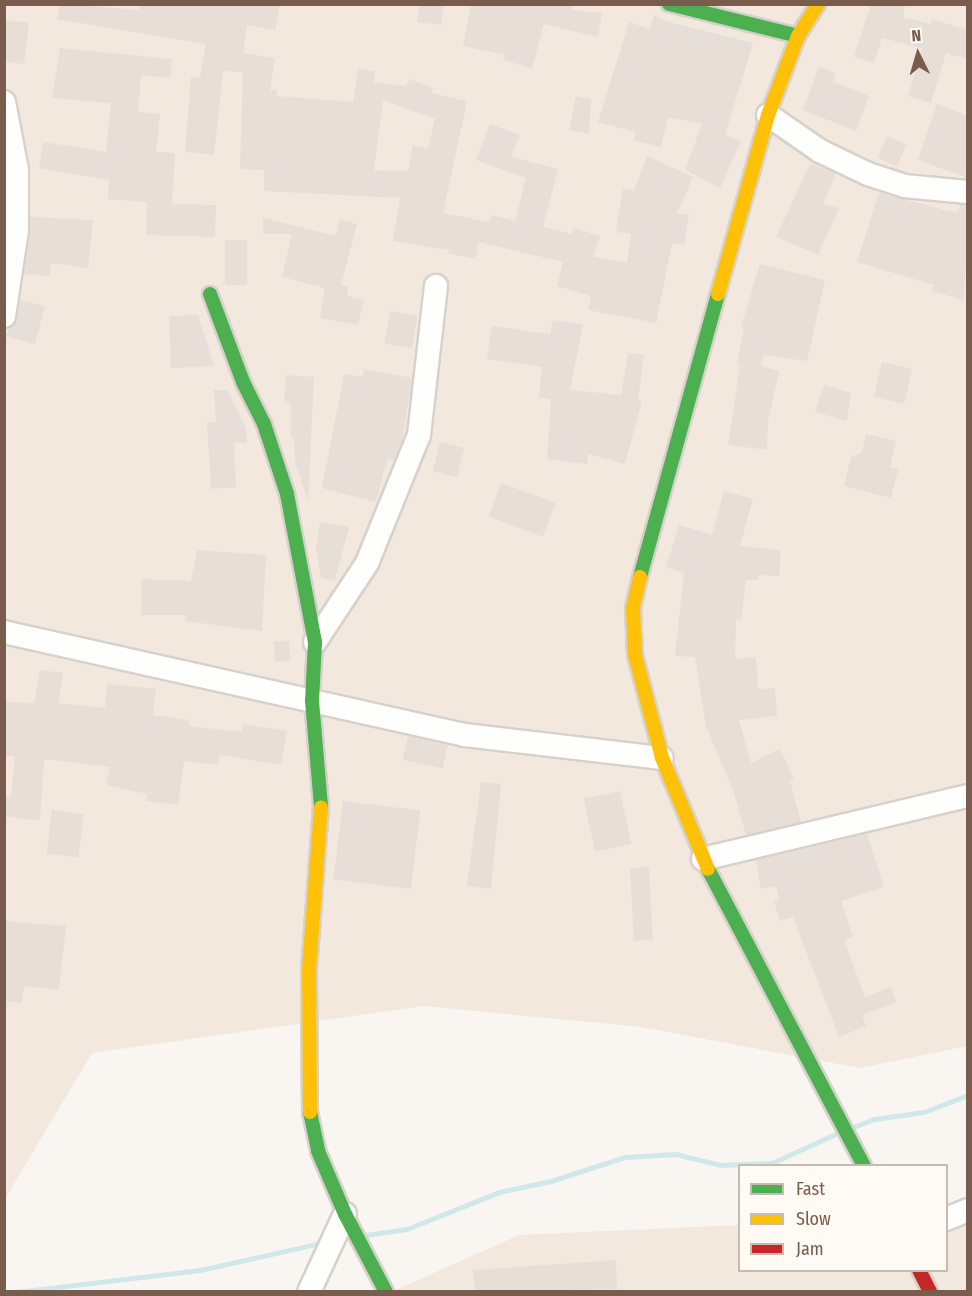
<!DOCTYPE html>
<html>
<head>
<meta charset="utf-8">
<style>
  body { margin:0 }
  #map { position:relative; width:972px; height:1296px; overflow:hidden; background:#f9f5f0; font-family:"Fira Sans Condensed",sans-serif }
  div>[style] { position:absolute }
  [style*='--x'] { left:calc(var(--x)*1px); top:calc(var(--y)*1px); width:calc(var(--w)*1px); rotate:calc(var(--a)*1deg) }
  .residential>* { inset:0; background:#f2e8de }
  .stream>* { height:5px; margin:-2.5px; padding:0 2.5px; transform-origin:2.5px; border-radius:2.5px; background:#d0e8ea }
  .building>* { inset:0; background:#e6ded7; transform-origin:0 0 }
  .roads { filter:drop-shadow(2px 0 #d7d1cb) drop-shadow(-2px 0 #d7d1cb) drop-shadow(0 2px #d7d1cb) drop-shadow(0 -2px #d7d1cb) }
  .street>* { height:22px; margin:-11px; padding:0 11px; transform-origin:11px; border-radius:11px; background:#fefefd }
  .fast>* { height:14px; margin:-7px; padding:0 7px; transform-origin:7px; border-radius:7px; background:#4caf50 }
  .slow>* { height:14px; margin:-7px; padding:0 7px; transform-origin:7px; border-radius:7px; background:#ffc107 }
  .jam>* { height:14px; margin:-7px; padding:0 7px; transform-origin:7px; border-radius:7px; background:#c62828 }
  span { translate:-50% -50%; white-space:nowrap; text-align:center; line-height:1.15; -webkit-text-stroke:4.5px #fffaf3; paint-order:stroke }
  .frame { position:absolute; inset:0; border:6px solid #7a5c4d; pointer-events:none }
  .legend { position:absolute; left:738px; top:1164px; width:210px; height:108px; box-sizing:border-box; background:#fffaf3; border:2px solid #cabbb1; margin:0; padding:8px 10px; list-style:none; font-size:18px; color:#7a5c4d }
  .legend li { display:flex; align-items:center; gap:12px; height:30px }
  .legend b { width:30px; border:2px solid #cabbb1 }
  .north { position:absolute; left:888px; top:24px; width:60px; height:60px; -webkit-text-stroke:4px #fffaf3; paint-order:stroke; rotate:355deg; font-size:16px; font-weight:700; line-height:24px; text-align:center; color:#7a5c4d }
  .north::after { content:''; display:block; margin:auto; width:21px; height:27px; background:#7a5c4d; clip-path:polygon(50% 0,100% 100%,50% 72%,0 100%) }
</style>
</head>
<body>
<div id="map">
  <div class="residential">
    <i style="clip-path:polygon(5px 5px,967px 5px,967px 1046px,860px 1068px,641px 1027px,424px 1006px,92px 1053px,5px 1199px)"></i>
    <i style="clip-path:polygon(967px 1202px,967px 1291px,391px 1292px,519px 1235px,739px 1225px,740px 1270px,946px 1270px,947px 1204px)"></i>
  </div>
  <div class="stream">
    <i style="--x:854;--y:1127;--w:22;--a:-22"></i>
    <i style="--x:874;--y:1119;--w:50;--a:-8"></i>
    <i style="--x:924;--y:1112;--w:47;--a:-21.1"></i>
    <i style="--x:366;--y:1235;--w:41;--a:-8.3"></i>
    <i style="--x:407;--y:1229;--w:99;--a:-21.9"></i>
    <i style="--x:499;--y:1192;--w:53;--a:-11.9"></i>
    <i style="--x:551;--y:1181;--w:78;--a:-18"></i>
    <i style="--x:625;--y:1157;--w:51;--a:-3.4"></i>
    <i style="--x:676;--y:1154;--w:45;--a:14"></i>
    <i style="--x:720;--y:1165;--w:52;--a:-2.2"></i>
    <i style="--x:772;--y:1163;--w:69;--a:-24.7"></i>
    <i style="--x:16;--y:1292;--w:185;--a:-6.8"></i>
    <i style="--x:200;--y:1270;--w:128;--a:-12.6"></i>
  </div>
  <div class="building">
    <i style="clip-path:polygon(evenodd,60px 4px,138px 10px,139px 4px,280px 4px,275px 30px,247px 25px,243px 53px,275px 58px,270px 90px,277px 90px,276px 96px,353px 102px,358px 69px,375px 71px,374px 82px,406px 86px,409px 79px,433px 88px,431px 93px,467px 101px,443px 213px,489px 222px,491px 215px,515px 221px,526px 178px,476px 160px,490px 124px,520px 135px,511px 157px,558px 169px,543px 227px,572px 234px,573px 228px,600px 236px,593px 257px,627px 263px,631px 234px,616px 232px,623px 189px,634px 191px,647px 156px,693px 177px,677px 213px,689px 215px,684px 245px,672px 243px,656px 323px,588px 310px,591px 296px,557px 286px,563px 262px,479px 242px,475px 259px,448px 253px,449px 250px,393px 241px,400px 198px,264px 191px,264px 170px,240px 169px,243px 72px,223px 71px,214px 155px,185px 152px,191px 77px,200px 78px,206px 44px,57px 19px,60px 4px,383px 100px,435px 119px,428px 148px,413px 145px,408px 171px,374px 170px,383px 100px)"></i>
    <i style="clip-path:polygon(419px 4px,444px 4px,441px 25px,417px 22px)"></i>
    <i style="clip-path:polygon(471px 4px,574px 4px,572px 10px,602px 13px,598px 37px,544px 24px,532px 68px,503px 60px,505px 55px,463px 46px)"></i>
    <i style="clip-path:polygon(871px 4px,905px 4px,903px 17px,931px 24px,932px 19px,968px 30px,968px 59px,946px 53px,931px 103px,908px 96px,922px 48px,882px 38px,874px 63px,854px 57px)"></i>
    <i style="clip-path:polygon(654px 15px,665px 21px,753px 43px,725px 135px,741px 141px,720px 188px,685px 170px,702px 124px,668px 117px,661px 147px,634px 140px,636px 132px,598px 122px,629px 22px,650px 29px)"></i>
    <i style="clip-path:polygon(4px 20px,29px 23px,24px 64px,4px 61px)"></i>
    <i style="clip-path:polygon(60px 48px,172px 59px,170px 78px,141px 75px,138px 112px,160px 114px,156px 152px,175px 153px,172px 204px,216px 205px,215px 237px,146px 235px,147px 202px,108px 199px,109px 180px,39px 168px,43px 142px,106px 152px,111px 103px,52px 98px)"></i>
    <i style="clip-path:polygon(819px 67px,836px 73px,833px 82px,869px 96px,856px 131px,803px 110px)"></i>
    <i style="clip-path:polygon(576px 96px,591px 99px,589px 134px,569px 130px)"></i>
    <i style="clip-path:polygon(937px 104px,968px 116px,968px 178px,918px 160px)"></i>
    <i style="left:887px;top:136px;width:21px;height:24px;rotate:23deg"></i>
    <i style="clip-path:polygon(810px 164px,836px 173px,823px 204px,839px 208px,818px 255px,776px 237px)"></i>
    <i style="clip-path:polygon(879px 193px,957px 213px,960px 205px,968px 205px,964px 300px,932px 291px,934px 285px,857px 262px)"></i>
    <i style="clip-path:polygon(30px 217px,93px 220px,88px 268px,51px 263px,50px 276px,24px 274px)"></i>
    <i style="clip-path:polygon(263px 218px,336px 236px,340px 220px,357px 224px,341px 285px,348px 286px,347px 296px,364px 300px,358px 325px,320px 318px,325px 288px,282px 277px,292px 234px,263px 234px)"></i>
    <i style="left:225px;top:240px;width:22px;height:45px"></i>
    <i style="clip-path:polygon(760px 264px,825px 280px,807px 361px,764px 355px,761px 366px,779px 371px,768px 421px,767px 450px,728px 445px,740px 366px,737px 365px,744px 328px,741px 327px)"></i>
    <i style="clip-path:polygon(20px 300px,45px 306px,35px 344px,5px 336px,17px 319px)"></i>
    <i style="left:390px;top:311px;width:28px;height:33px;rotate:10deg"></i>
    <i style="clip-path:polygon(198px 315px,214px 366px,171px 368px,169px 316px)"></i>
    <i style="clip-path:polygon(553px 320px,583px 325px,570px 390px,621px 395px,628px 353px,644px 355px,638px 400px,642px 401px,625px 464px,588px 454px,587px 464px,547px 459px,551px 399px,539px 397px,542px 367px,487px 359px,492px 326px,550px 334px)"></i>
    <i style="left:882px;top:362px;width:31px;height:36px;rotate:13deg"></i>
    <i style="clip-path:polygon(364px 369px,412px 378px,402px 442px,394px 460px,387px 459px,376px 502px,322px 488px,344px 374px,362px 377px)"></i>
    <i style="clip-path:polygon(286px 375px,314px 377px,308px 501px,295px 462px,294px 438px,291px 438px,291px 403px,284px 403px)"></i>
    <i style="clip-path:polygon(824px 385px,851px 393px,847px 421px,815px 412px)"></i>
    <i style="clip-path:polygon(214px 390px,227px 390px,246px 428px,247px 443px,234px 443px,236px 487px,211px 489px,207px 423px,216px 422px)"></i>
    <i style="clip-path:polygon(866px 434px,896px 441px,890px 467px,898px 469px,891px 498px,844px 486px,851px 457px,862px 452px)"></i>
    <i style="left:440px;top:442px;width:25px;height:30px;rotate:14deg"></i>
    <i style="left:501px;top:483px;width:58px;height:36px;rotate:20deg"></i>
    <i style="clip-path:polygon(724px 491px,753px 499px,740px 546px,781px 550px,779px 576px,758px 575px,758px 580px,746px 580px,741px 620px,736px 619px,735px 659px,756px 657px,758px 689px,775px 688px,777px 716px,739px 720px,751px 763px,780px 749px,794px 779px,790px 781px,801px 822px,746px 835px,734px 793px,706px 726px,695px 657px,675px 656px,684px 573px,666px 567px,679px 525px,712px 535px)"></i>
    <i style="clip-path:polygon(320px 522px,349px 527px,335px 580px,321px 578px,316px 548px)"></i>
    <i style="clip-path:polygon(197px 550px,266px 555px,262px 631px,185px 621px,186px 615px,141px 615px,142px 579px,191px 581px)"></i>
    <i style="left:289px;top:641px;width:20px;height:15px;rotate:87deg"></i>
    <i style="clip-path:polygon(40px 670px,63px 673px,58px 703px,105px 708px,107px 684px,156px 689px,153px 715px,189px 720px,189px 726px,242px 732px,243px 724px,287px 731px,281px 765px,219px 755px,218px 765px,184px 761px,178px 805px,146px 801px,147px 794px,106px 785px,110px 767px,44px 759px,40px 821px,4px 816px,4px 797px,11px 797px,15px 756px,4px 756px,4px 702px,34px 703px)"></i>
    <i style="left:408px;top:736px;width:41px;height:24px;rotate:13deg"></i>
    <i style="clip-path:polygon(481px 782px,501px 784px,491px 889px,467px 886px)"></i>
    <i style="left:620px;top:791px;width:54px;height:37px;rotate:78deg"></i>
    <i style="left:343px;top:801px;width:78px;height:79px;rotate:7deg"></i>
    <i style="left:52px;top:810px;width:32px;height:44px;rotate:7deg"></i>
    <i style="clip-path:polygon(867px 834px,884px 887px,841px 901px,853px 937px,844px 940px,865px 997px,891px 987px,896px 1002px,862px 1015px,866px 1026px,839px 1037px,793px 917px,780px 921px,774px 901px,779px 899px,776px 886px,761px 889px,756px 860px)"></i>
    <i style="left:649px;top:867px;width:73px;height:19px;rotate:87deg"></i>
    <i style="clip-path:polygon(4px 921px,66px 926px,59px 990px,24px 986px,22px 1003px,4px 1001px)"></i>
    <i style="clip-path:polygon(616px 1260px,617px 1289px,475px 1292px,473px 1270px)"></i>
  </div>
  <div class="roads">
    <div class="street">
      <i style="--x:4;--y:102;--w:69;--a:79.2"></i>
      <i style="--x:17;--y:170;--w:60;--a:90"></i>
      <i style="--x:17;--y:230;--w:87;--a:98.6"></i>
      <i style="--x:768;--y:115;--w:63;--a:34.7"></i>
      <i style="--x:820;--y:151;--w:53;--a:25.6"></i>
      <i style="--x:868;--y:174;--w:38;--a:18"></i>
      <i style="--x:904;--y:186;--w:64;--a:5.4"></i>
      <i style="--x:4;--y:632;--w:472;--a:12.6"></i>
      <i style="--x:465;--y:735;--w:198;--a:6.7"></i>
      <i style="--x:315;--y:642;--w:95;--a:-56.6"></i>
      <i style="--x:367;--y:563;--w:138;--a:-67.9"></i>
      <i style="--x:419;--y:435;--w:150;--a:-83.5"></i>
      <i style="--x:703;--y:859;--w:272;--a:-13.4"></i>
      <i style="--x:946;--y:1219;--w:24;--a:-22"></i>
      <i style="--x:309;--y:1292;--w:86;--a:-65.2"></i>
    </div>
    <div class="fast">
      <i style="--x:669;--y:4;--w:133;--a:13.9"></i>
      <i style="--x:210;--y:294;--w:94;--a:69.4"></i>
      <i style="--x:243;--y:382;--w:47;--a:63.4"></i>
      <i style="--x:264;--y:424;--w:74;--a:71.8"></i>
      <i style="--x:287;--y:494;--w:151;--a:79.3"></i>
      <i style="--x:315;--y:642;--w:59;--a:92.9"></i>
      <i style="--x:312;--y:701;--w:106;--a:85.1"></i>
      <i style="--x:640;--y:577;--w:294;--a:-74.6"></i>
      <i style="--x:708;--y:869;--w:335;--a:62.3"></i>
      <i style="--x:310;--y:1112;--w:40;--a:78"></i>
      <i style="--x:318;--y:1151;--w:69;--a:66.8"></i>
      <i style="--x:345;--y:1214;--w:88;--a:62.3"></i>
    </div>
    <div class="slow">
      <i style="--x:718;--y:294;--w:186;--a:-74.4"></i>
      <i style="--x:768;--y:115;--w:85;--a:-69.2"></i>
      <i style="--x:798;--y:36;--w:38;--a:-58"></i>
      <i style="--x:640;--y:577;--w:32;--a:103"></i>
      <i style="--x:633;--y:608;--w:47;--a:87.6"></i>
      <i style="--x:635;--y:655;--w:106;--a:75.3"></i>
      <i style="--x:662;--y:758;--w:120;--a:67.5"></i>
      <i style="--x:310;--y:1112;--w:142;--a:-90.4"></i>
      <i style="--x:309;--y:970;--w:163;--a:-85.8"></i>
    </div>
    <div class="jam">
      <i style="--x:919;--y:1270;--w:25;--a:63"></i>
    </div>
  </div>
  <div class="frame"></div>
  <ul class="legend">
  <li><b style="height:8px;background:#4caf50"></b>Fast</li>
  <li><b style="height:8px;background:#ffc107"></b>Slow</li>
  <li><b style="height:8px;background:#c62828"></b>Jam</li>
  </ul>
  <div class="north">N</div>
</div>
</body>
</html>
